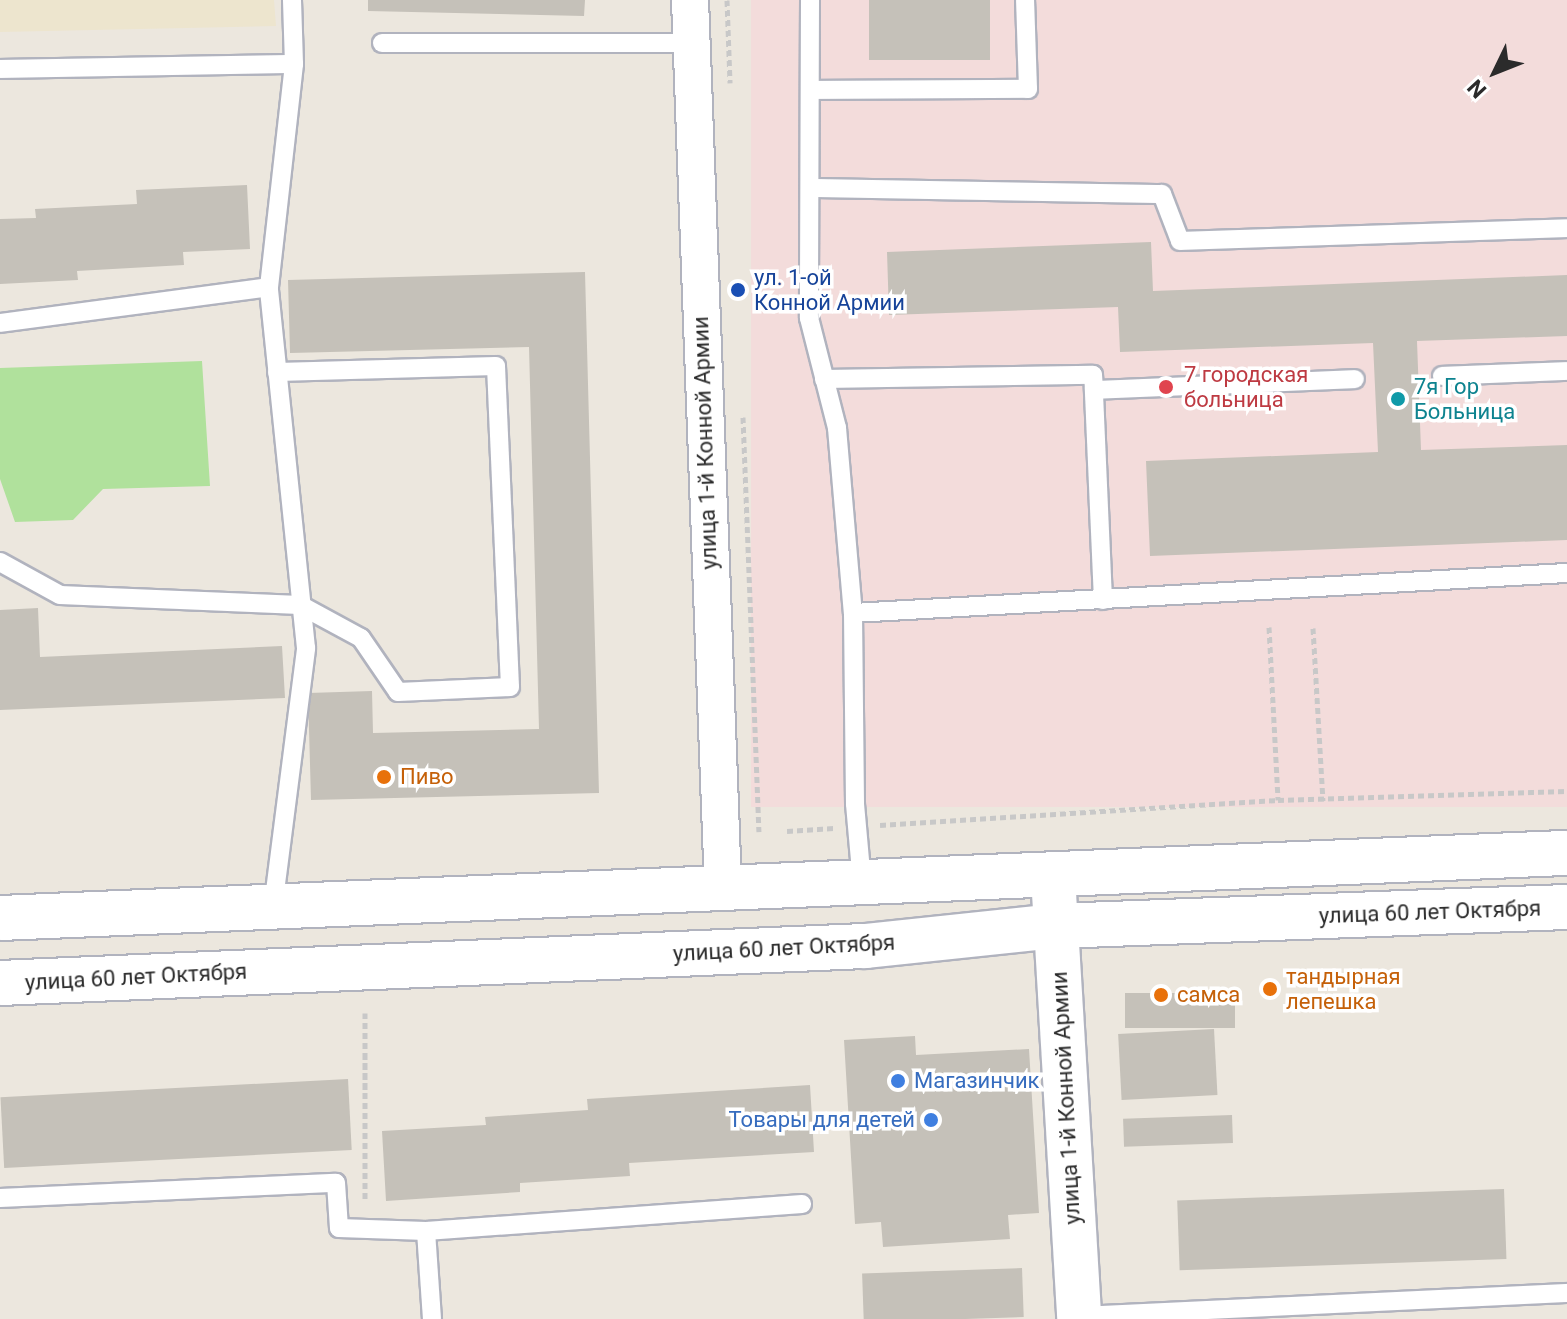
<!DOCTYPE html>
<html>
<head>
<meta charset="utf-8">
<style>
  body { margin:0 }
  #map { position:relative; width:1567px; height:1319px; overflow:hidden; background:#ece7de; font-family:Roboto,sans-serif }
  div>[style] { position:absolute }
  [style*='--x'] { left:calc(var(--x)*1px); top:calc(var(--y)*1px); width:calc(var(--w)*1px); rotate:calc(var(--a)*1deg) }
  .education>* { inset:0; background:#ede5ce }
  .medical>* { inset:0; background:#f3dcdb; transform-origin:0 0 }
  .green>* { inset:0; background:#b0e19c }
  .building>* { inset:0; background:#c5c1b9; transform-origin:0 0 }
  .path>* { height:5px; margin-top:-2.5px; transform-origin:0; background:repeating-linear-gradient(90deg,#c8c8c8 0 6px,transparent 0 10px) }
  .roads { filter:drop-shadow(2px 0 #b1b3be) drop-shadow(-2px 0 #b1b3be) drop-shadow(0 2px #b1b3be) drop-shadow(0 -2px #b1b3be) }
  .service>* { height:18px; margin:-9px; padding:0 9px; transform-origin:9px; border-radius:9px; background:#fff }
  .minor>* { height:36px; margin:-18px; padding:0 18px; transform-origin:18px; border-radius:18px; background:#fff }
  .tertiary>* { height:44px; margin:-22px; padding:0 22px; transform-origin:22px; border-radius:22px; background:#fff }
  .secondary>* { height:44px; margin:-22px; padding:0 22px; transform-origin:22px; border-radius:22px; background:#fff }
  .dots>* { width:22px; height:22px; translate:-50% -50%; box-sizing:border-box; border:4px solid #fff; border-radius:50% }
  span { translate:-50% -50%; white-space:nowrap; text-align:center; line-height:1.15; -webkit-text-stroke:7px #fff; paint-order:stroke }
  .transit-label { font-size:22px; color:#164399 }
  .left { translate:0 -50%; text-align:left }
  .health-label { font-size:22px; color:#be3a42 }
  .culture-label { font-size:22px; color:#0d838f }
  .street-label { font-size:22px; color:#2b2b2b }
  .food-label { font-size:22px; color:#c56008 }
  .shop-label { font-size:22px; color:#366cbe }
  .right { translate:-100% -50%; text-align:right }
  .north { position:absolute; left:1455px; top:32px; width:80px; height:80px; -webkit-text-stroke:6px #fff; paint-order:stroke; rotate:227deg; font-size:22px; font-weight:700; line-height:32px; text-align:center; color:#2b2b2b }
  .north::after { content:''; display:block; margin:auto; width:28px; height:36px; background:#2b2b2b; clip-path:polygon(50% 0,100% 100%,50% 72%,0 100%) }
</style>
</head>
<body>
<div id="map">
  <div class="education">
    <i style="clip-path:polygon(0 0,274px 0,276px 26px,0 32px)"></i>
  </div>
  <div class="medical">
    <i style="left:751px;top:0;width:816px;height:807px"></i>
  </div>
  <div class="green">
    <i style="clip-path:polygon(202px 361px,210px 486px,103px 489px,73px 520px,15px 522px,0 479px,0 368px)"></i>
  </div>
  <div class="building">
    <i style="clip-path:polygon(368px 0,585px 0,584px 16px,368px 11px)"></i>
    <i style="left:869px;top:0;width:121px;height:60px"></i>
    <i style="clip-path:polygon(247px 185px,250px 249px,183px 252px,184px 265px,77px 271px,78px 280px,0 284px,0 219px,36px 218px,35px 209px,137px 204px,136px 190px)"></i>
    <i style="clip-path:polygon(1151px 242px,1153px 291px,1567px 275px,1567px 336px,1417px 341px,1421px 450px,1567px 445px,1567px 540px,1150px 556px,1146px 461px,1378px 452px,1373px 343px,1120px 352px,1118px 307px,889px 315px,887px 252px)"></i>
    <i style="clip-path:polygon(585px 272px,599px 793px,311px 800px,308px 693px,372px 691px,373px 733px,539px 729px,529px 347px,290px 353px,288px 280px)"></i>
    <i style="clip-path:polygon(38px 608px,40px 657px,282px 646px,285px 698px,0 710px,0 610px)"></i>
    <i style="left:1125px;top:993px;width:110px;height:35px"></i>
    <i style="left:1214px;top:1029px;width:66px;height:96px;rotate:87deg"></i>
    <i style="clip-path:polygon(915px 1036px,916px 1055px,1029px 1049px,1039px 1213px,1008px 1215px,1010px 1239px,883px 1247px,881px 1222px,855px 1224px,844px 1040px)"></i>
    <i style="left:348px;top:1079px;width:71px;height:348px;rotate:87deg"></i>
    <i style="clip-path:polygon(810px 1085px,814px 1152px,629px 1163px,630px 1176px,520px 1183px,520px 1192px,386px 1201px,382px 1131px,486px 1125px,485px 1117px,588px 1110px,587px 1099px)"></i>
    <i style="left:1232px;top:1115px;width:28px;height:109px;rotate:88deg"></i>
    <i style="left:1504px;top:1189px;width:70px;height:327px;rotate:88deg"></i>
    <i style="left:1022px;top:1268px;width:49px;height:160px;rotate:88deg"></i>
  </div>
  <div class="path">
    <i style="--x:727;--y:0;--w:83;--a:87.9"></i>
    <i style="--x:743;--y:417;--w:415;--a:87.8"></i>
    <i style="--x:1269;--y:627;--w:173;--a:87"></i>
    <i style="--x:1313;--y:628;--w:173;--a:86.7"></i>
    <i style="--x:880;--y:825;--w:399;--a:-3.6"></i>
    <i style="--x:1278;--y:800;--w:289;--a:-1.8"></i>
    <i style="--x:787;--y:831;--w:47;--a:-3.7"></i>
    <i style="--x:365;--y:1013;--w:187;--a:90"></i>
  </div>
  <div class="roads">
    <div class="service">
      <i style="--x:810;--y:0;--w:318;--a:90.2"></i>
      <i style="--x:809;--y:318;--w:114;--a:75.7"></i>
      <i style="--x:837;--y:428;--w:186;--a:85.1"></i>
      <i style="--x:853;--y:613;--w:191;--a:89.4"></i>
      <i style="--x:855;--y:804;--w:79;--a:84.9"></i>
      <i style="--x:382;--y:43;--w:310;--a:0"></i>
      <i style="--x:0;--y:69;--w:294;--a:-1"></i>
      <i style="--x:810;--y:90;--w:218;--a:-0.3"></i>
      <i style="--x:1028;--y:89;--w:89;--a:-91.9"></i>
      <i style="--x:810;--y:188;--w:352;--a:1"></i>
      <i style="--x:1162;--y:194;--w:50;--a:69"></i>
      <i style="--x:1180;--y:241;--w:387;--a:-1.9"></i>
      <i style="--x:0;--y:323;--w:271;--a:-7.6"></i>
      <i style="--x:1442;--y:376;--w:125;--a:-2.3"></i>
      <i style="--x:824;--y:379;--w:269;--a:-0.9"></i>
      <i style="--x:1093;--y:375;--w:15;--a:86"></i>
      <i style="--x:0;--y:562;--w:68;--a:28.8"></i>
      <i style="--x:60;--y:595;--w:240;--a:2.4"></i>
      <i style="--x:300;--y:605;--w:69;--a:28.4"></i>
      <i style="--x:361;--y:638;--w:65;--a:55.6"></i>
      <i style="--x:398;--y:692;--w:112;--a:-2.6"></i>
      <i style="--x:510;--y:687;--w:321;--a:-92.5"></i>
      <i style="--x:496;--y:366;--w:219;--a:178.4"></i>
      <i style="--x:1103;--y:600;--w:210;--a:-92.5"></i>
      <i style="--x:1094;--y:390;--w:261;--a:-2.4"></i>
      <i style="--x:853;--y:613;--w:715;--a:-3.21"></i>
      <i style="--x:273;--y:907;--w:261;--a:-82.7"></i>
      <i style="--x:306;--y:648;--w:363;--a:-95.9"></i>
      <i style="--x:269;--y:287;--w:224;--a:-83.6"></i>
      <i style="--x:294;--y:64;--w:64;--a:-91.8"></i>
      <i style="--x:0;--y:1198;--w:336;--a:-2.6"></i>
      <i style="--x:336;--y:1183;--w:45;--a:86.2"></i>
      <i style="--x:339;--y:1228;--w:87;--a:2"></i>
      <i style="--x:426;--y:1231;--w:377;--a:-4.1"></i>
      <i style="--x:426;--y:1231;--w:88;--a:86.1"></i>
      <i style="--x:1079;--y:1316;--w:489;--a:-2.7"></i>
    </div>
    <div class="minor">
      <i style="--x:690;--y:0;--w:887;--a:87.87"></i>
    </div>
    <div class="tertiary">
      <i style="--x:1053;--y:876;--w:444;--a:86.6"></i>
    </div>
    <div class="secondary">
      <i style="--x:0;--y:918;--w:1568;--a:-2.38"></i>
      <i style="--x:0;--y:983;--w:866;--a:-2.45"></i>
      <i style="--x:865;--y:946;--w:192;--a:-6"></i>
      <i style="--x:1056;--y:926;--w:511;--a:-2.13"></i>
    </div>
  </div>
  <div class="dots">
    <i style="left:738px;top:290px;background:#1a4fb4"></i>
    <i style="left:1166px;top:387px;background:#e0444e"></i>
    <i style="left:1398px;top:399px;background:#0f9aa8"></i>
    <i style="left:384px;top:777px;background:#e8710a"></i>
    <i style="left:1270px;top:989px;background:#e8710a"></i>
    <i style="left:1161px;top:995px;background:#e8710a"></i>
    <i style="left:898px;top:1081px;background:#3f7fe0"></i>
    <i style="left:931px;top:1120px;background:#3f7fe0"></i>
  </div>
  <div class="transit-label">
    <span class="left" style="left:754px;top:290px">ул. 1-ой<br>Конной Армии</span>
  </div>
  <div class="health-label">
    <span class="left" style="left:1184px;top:387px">7 городская<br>больница</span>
  </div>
  <div class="culture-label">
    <span class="left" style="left:1414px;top:399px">7я Гор<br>Больница</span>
  </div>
  <div class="street-label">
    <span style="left:705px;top:443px;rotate:-92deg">улица 1-й Конной Армии</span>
    <span style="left:1430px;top:912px;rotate:-2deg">улица 60 лет Октября</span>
    <span style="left:784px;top:948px;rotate:-3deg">улица 60 лет Октября</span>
    <span style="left:136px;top:977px;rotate:-3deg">улица 60 лет Октября</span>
    <span style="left:1066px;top:1098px;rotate:-93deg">улица 1-й Конной Армии</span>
  </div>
  <div class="food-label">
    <span class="left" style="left:400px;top:777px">Пиво</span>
    <span class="left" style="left:1286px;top:989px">тандырная<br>лепешка</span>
    <span class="left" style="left:1177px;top:995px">самса</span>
  </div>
  <div class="shop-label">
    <span class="left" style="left:914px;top:1081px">Магазинчик</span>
    <span class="right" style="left:915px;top:1120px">Товары для детей</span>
  </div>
  <div class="north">N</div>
</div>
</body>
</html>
